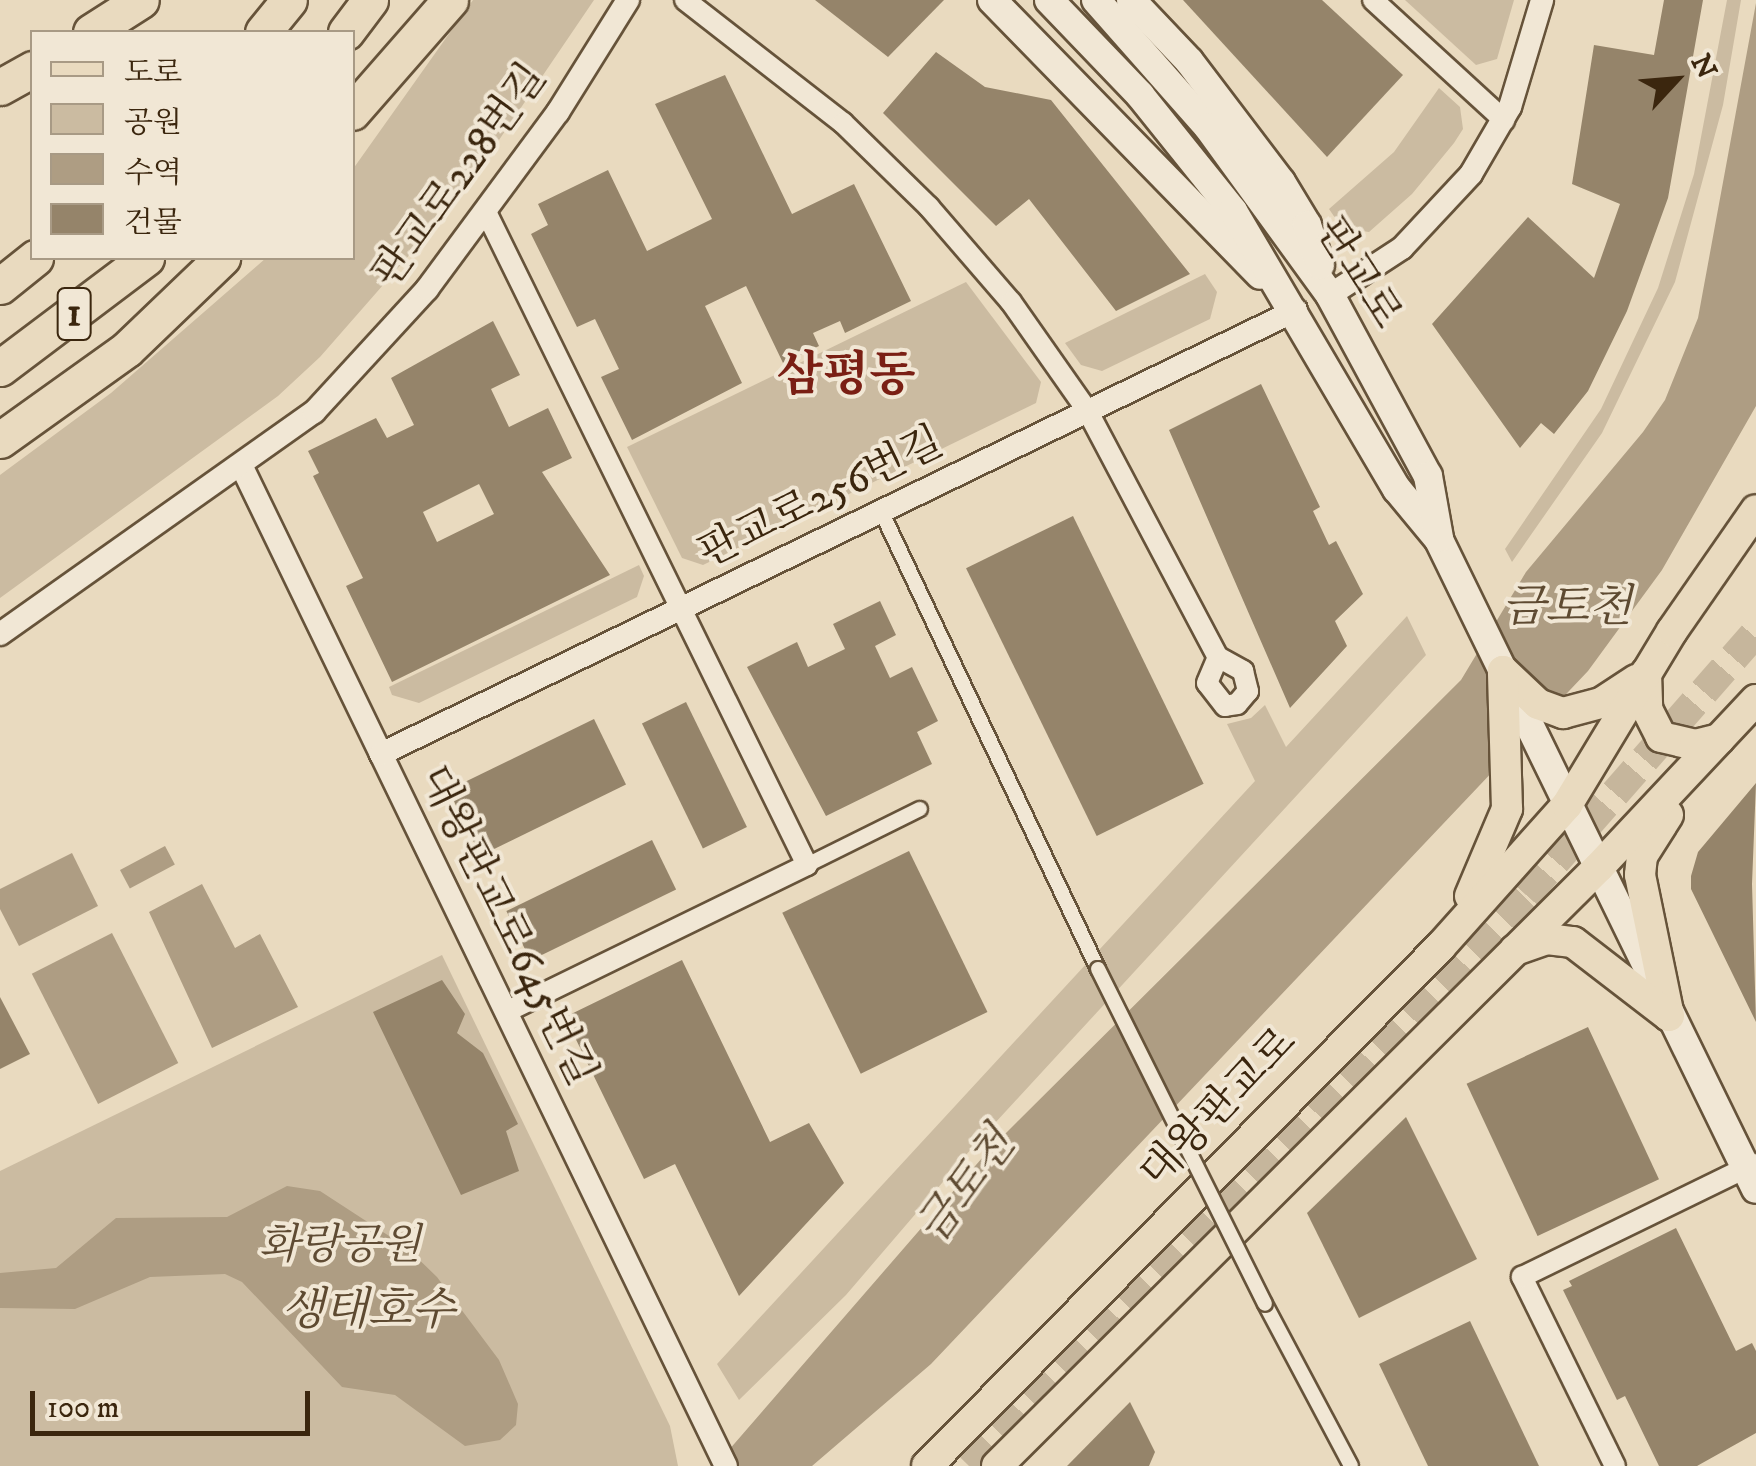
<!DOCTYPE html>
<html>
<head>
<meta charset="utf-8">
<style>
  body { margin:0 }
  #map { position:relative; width:1756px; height:1466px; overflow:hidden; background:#e9dabf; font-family:"IM FELL DW Pica","Noto Serif KR",serif }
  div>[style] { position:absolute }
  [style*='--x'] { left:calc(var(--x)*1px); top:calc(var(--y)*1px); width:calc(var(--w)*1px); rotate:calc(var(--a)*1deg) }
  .green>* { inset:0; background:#cbbba1 }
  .water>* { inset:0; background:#ae9d83; transform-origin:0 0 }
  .building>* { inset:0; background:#95846a; transform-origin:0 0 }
  .primary-tunnel>* { height:30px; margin-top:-15px; transform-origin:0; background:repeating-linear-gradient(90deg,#c6b69c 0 30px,transparent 0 45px) }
  .roads { filter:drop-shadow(2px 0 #66533a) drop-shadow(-2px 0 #66533a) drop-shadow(0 2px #66533a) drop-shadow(0 -2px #66533a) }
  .pedestrian>* { height:14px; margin:-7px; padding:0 7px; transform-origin:7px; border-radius:7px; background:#f1e7d5 }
  .minor>* { height:20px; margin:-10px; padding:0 10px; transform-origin:10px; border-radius:10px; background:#f1e7d5 }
  .tertiary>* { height:22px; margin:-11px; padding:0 11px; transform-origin:11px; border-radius:11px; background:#f1e7d5 }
  .secondary>* { height:28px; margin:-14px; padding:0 14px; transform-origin:14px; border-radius:14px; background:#f1e7d5 }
  .primary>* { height:30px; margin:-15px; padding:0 15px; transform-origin:15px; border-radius:15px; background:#e9dabf }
  .motorway>* { height:35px; margin:-17.5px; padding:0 17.5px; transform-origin:17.5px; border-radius:17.5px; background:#e9dabf }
  .bridges { filter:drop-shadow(2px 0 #66533a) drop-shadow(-2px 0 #66533a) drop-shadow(0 2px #66533a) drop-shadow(0 -2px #66533a) }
  .pedestrian-bridge>* { height:14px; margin:-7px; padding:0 7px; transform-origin:7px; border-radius:7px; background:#f1e7d5 }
  span { translate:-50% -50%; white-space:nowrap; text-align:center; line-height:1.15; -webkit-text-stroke:8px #f1e7d5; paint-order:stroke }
  .shield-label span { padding:2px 8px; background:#f1e7d5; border:2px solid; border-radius:8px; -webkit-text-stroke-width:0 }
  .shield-label { font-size:40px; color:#3b260e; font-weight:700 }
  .street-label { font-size:42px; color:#3b260e }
  .park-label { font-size:42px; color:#5f4b33; font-style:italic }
  .water-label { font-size:45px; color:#5e4a31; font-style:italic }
  .quarter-label { font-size:48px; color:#7a1f14; font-weight:700 }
  .legend { position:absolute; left:30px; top:30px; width:325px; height:230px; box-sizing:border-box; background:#f1e7d5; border:2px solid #a89a85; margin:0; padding:12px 18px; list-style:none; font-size:30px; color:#3b260e }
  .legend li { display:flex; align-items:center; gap:20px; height:50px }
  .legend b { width:50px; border:2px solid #a89a85 }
  .north { position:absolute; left:1626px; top:30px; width:100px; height:100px; -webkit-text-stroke:8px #f1e7d5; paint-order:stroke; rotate:64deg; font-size:28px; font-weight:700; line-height:40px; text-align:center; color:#3b260e }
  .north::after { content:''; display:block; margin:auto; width:35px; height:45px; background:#3b260e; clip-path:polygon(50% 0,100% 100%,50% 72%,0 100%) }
  .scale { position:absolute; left:30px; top:1391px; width:280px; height:45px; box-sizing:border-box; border:5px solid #3b260e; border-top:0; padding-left:12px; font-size:30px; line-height:35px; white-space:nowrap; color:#3b260e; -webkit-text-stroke:8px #f1e7d5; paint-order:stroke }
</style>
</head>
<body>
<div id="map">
  <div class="green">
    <i style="clip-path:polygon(473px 0,594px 0,461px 196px,320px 357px,278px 396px,0 598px,0 475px,111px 393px,266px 258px,352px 258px,353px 169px)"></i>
    <i style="clip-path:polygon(1405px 0,1514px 0,1497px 59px,1476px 65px)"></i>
    <i style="clip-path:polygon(1727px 0,1741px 0,1723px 105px,1675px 282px,1602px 433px,1512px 562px,1505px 549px,1601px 409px,1658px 288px,1694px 174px)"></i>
    <i style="clip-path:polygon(1439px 88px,1460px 107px,1463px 129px,1454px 143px,1412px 194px,1369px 232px,1342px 228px,1329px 209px,1394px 152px)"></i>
    <i style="clip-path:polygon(1205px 274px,1217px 292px,1210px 319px,1102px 371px,1081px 365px,1065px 343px)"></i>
    <i style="clip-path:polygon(966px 282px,1041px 382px,1036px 403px,703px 565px,682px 558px,627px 447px)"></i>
    <i style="clip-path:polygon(639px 565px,644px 576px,637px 597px,419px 703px,392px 695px,389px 687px)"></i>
    <i style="clip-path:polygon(1407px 616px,1426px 655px,972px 1148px,846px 1295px,739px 1400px,717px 1364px,1255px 781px,1227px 724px,1251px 718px,1265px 705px,1286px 747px)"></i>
    <i style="clip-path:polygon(442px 955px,670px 1426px,678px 1466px,0 1466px,0 1171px)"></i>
  </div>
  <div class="water">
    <i style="clip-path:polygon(1756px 3px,1756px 406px,1662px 570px,1588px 671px,931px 1364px,812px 1466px,715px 1466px,989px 1150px,1461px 680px,1526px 572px,1643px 432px,1665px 400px,1698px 318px)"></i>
    <i style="left:165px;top:846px;width:21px;height:51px;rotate:62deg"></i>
    <i style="clip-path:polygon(72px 853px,98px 906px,19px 946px,0 909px,0 889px)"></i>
    <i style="clip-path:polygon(202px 884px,235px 948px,260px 934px,298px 1007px,212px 1048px,149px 912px)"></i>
    <i style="left:112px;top:933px;width:146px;height:90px;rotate:63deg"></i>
    <i style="clip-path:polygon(287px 1186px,320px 1191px,406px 1247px,437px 1277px,499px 1360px,518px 1404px,516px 1425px,500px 1440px,465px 1446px,395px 1395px,342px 1387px,242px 1282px,225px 1274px,150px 1277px,75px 1309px,0 1308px,0 1273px,56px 1268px,116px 1218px,227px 1217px)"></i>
  </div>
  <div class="building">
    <i style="clip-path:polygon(815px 0,944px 0,888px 57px)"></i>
    <i style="clip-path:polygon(1183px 0,1322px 0,1403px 75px,1327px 157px)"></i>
    <i style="clip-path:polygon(1664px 0,1703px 0,1668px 198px,1627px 311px,1588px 391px,1554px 434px,1541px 423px,1520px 448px,1432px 324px,1528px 217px,1594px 278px,1620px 204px,1572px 184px,1594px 45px,1654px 55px)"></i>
    <i style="clip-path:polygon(936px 52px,985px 87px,1051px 100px,1190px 274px,1116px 311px,1029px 199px,996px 226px,883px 113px)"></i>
    <i style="clip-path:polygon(725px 75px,792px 214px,854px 184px,911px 301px,845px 333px,840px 321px,813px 333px,819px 346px,783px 363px,746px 286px,705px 306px,742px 383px,632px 440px,601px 377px,619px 369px,595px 319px,577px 327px,531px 234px,548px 225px,538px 204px,608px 170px,647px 251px,712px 219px,655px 104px)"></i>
    <i style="clip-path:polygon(evenodd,493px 321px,520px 375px,491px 389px,509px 427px,548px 408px,572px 458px,542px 472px,610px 575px,392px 682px,346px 586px,363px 578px,313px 476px,319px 473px,308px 451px,376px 418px,387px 438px,414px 425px,391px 378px,493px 321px,479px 484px,494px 514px,437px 542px,423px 512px,479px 484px)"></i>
    <i style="clip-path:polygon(1261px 384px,1320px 507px,1313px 511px,1329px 545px,1336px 541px,1363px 594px,1335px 621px,1347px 646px,1290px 708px,1169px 430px)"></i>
    <i style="left:1073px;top:516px;width:298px;height:119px;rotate:64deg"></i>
    <i style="clip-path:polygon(880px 601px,896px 635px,875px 646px,890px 678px,912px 667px,938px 721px,917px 732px,932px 764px,826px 816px,747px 667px,797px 642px,808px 667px,845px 649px,833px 624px)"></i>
    <i style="left:686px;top:702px;width:139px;height:49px;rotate:64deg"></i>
    <i style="left:594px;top:719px;width:73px;height:162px;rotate:64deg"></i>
    <i style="clip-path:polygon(1756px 783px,1752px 884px,1756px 1022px,1691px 889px,1691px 876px,1698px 852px)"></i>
    <i style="left:652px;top:840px;width:55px;height:162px;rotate:64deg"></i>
    <i style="left:909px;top:851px;width:179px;height:141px;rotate:64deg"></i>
    <i style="clip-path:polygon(682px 960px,770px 1142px,809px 1123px,844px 1183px,739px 1296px,675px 1164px,644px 1179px,565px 1017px)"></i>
    <i style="clip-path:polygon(442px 980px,465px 1014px,457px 1033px,483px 1053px,518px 1124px,506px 1131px,519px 1171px,461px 1195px,373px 1012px)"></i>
    <i style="clip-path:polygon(0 997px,30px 1054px,0 1069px)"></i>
    <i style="left:1588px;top:1027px;width:168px;height:134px;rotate:65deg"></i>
    <i style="clip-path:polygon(1406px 1117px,1477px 1259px,1359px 1318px,1307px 1213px)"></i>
    <i style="clip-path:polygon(1676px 1228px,1736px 1351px,1752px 1343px,1756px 1351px,1756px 1433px,1697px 1466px,1659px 1466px,1625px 1396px,1617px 1400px,1563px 1290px,1572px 1286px,1569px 1281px)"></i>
    <i style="clip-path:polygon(1470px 1321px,1539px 1466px,1428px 1466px,1379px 1364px)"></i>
    <i style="clip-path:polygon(1130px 1402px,1155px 1452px,1149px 1466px,1067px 1466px)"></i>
  </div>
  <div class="primary-tunnel">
    <i style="--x:969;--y:1466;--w:798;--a:-45.71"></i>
    <i style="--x:1526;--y:895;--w:349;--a:-48.8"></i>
  </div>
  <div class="roads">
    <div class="pedestrian">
      <i style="--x:881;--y:511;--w:507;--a:64.65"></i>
      <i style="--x:807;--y:865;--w:126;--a:-26.4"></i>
      <i style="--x:1265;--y:1304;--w:183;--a:62"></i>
    </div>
    <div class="minor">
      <i style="--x:685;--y:0;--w:200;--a:37.9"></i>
      <i style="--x:843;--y:123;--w:120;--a:44.3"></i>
      <i style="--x:929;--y:207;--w:125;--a:49.2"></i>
      <i style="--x:1011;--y:302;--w:132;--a:54.9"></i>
      <i style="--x:1087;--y:410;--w:280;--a:62.1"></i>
      <i style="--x:1218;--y:657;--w:29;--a:29"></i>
      <i style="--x:1243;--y:671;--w:21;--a:76"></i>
      <i style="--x:1248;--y:691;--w:17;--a:130"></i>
      <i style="--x:1237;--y:704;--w:12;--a:171"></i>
      <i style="--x:1225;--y:706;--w:29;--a:-128"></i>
      <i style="--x:1207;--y:683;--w:28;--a:-67"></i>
      <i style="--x:1373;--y:0;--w:178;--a:42.5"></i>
      <i style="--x:485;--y:210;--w:730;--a:63.82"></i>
      <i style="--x:807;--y:865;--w:334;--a:154"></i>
      <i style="--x:1615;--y:1466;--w:211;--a:-116.2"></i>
      <i style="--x:1522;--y:1277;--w:258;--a:-26"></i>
    </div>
    <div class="tertiary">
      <i style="--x:1330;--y:295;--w:86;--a:-33.1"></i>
      <i style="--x:1402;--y:248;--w:101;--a:-47"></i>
      <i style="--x:1471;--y:174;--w:78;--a:-59.8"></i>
      <i style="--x:1510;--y:107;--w:112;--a:-73.3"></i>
      <i style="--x:241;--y:465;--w:1112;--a:64.15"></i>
      <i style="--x:0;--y:634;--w:385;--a:-35.3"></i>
      <i style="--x:314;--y:412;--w:167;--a:-47.4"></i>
      <i style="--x:427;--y:289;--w:220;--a:-53.5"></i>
      <i style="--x:558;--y:112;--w:132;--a:-58"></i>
      <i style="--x:381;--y:754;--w:1017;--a:-25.88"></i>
    </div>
    <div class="secondary">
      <i style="--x:992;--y:0;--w:384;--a:45.7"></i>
      <i style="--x:1049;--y:0;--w:132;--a:46.2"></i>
      <i style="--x:1140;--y:95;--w:149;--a:51.3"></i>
      <i style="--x:1233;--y:211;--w:323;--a:59.5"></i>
      <i style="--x:1397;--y:489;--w:66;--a:50.5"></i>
      <i style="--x:1439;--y:540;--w:722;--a:63.97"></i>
      <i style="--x:1096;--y:0;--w:169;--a:48.6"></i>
      <i style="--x:1208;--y:127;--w:208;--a:54"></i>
      <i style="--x:1330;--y:295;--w:206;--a:61.6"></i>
      <i style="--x:1428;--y:476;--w:63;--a:79.9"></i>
      <i style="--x:1131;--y:0;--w:84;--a:46.4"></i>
      <i style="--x:1189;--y:61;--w:152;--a:52.8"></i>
      <i style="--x:1281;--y:182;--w:50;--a:58.8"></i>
      <i style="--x:1307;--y:225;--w:42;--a:72"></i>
    </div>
    <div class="primary">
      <i style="--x:1503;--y:671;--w:48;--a:43.3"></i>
      <i style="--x:1538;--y:704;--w:27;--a:20"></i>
      <i style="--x:1563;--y:713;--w:39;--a:-15"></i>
      <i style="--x:1601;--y:703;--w:42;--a:-33.3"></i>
      <i style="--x:1646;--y:673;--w:36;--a:88"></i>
      <i style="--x:1647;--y:709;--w:31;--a:63"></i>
      <i style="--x:1661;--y:737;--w:35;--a:13"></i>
      <i style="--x:1695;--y:745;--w:25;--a:-14"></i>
      <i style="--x:1668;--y:815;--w:49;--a:122.4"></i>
      <i style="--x:1642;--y:856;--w:19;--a:96"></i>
      <i style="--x:1640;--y:875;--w:144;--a:78.4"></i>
      <i style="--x:1470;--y:896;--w:95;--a:-67"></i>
      <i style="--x:1507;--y:809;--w:138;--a:-91.7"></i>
      <i style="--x:1515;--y:950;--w:34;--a:-19"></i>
      <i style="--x:1547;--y:939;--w:26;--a:7"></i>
      <i style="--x:1573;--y:942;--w:121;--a:37.6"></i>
      <i style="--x:927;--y:1466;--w:731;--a:-45.33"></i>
      <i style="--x:1441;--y:946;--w:189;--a:-48.2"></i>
      <i style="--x:1567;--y:805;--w:203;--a:-58.9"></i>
      <i style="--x:1672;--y:631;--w:147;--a:-55.2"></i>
      <i style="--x:997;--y:1466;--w:849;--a:-44.86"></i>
      <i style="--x:1599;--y:867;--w:229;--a:-46.8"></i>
    </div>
    <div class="motorway">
      <i style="--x:91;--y:32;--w:59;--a:-32.6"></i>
      <i style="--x:263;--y:32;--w:41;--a:-50.9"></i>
      <i style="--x:346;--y:32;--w:40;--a:-53"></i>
      <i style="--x:0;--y:87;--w:37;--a:-29"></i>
      <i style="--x:352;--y:112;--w:149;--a:-48.8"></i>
      <i style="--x:0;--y:286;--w:45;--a:-38.7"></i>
      <i style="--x:0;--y:368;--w:183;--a:-37"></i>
      <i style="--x:0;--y:440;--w:156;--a:-35.6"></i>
      <i style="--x:127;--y:349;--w:132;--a:-43.8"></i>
    </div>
  </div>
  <div class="bridges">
    <div class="pedestrian-bridge">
      <i style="--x:1098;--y:969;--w:374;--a:63.5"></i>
    </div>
  </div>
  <div class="shield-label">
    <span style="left:74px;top:314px">1</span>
  </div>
  <div class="street-label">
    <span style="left:460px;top:176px;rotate:-54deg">판교로228번길</span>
    <span style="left:1358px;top:273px;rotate:58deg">판교로</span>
    <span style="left:821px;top:498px;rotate:-26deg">판교로256번길</span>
    <span style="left:507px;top:926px;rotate:64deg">대왕판교로645번길</span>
    <span style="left:1219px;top:1108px;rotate:-46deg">대왕판교로</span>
  </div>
  <div class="park-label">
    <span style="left:340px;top:1246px">화랑공원</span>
  </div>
  <div class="water-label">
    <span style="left:1567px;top:609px">금토천</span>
    <span style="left:967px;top:1187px;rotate:-53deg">금토천</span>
    <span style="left:368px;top:1312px">생태호수</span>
  </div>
  <div class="quarter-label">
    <span style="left:846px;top:377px">삼평동</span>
  </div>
  <ul class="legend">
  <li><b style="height:12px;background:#e9dabf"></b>도로</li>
  <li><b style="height:28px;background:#cbbba1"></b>공원</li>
  <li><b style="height:28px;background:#ae9d83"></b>수역</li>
  <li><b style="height:28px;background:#95846a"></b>건물</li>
  </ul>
  <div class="north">N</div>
  <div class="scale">100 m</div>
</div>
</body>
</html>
